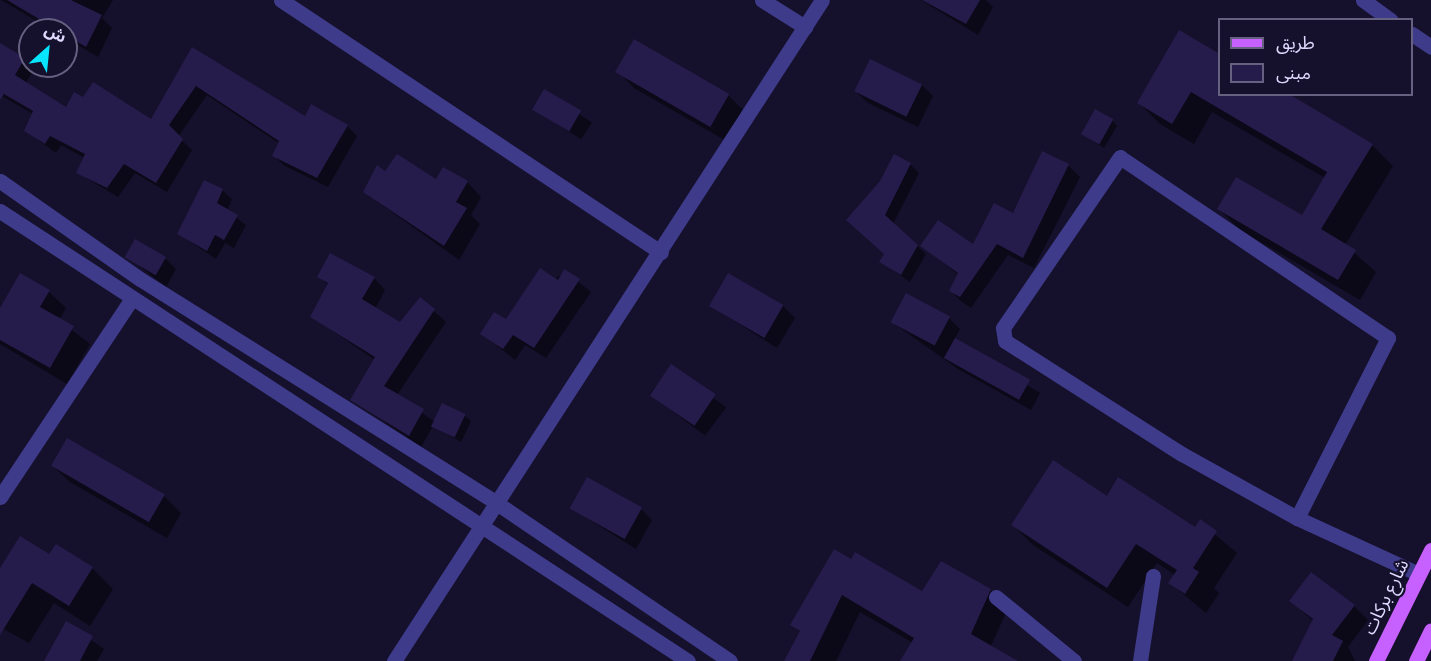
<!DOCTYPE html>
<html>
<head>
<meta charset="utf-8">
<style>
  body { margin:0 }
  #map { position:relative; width:1431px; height:661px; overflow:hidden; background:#15102b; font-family:Figtree,"Noto Sans Arabic",sans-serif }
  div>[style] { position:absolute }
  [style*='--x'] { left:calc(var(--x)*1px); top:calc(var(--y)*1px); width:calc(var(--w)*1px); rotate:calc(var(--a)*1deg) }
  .shadow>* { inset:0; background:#0007; transform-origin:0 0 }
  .building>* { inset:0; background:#261c4c; transform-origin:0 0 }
  .minor>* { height:15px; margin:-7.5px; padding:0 7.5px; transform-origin:7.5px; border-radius:7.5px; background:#3f3b8b }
  .major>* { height:15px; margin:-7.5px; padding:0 7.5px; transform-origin:7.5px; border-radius:7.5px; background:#c661ff }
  span { translate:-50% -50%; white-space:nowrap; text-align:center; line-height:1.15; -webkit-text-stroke:4.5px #15102b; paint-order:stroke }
  .street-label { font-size:18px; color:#dfdaff }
  .legend { position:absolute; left:1218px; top:18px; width:195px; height:78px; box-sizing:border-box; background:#15102b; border:2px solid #666180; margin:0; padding:8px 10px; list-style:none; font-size:18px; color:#dfdaff }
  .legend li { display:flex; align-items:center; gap:12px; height:30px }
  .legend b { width:30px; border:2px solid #666180 }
  .north { position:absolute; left:18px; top:18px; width:60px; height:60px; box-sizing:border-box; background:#15102b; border:2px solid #666180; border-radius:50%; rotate:27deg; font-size:16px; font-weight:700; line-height:24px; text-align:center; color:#dfdaff }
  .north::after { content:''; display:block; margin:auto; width:21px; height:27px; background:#06e4ff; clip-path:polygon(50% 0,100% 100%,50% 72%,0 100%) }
</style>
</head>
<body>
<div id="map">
  <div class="shadow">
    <i style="clip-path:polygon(1px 0,113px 0,102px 18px,112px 28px,98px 57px,66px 38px,66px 30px,52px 30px)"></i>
    <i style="clip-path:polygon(921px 0,986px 0,993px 7px,978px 35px)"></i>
    <i style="clip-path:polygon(1180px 33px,1220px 94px,1372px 145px,1393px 166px,1345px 245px,1376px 272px,1360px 300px,1240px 230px,1219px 209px,1302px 218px,1325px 178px,1212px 112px,1194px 144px,1160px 124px,1139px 103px)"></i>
    <i style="clip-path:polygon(635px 42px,728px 95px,745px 112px,728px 142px,634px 88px,618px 71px)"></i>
    <i style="clip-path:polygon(0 45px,34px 69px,26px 83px,66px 109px,84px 99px,152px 121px,193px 49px,305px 118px,347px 126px,357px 136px,328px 187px,285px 166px,274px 156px,280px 144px,207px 95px,178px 137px,192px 150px,167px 192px,135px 173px,118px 197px,78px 173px,85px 158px,61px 145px,56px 153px,26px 131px,33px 114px,0 95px)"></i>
    <i style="clip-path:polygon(922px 85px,933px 96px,918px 127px,868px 103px,856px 92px)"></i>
    <i style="left:545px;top:92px;width:56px;height:20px;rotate:33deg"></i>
    <i style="clip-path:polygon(1112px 120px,1117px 126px,1104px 148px,1082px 134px)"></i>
    <i style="clip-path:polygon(910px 164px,919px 173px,893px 224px,926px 254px,910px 282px,881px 262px,885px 254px,848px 220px)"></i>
    <i style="clip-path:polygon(1068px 165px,1080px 177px,1034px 268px,1008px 255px,971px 308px,962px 302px,951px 291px,959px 275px,922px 246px,973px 246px)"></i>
    <i style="clip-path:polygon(386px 173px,467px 182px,481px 197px,471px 215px,480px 224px,459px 260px,364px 192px)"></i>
    <i style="clip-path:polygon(222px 190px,232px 199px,227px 211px,246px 225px,234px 248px,225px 243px,216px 259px,179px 234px)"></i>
    <i style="clip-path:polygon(127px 256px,165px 258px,176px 269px,166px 287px)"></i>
    <i style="clip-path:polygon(565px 271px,591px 292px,546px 358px,525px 345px,515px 360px,482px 334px,506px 321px)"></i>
    <i style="clip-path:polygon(319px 276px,374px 278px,385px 290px,375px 309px,400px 324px,420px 299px,446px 322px,397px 395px,435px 422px,465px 416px,471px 421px,461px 442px,433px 426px,421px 447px,352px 399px,375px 360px,312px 317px,329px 286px)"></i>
    <i style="clip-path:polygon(49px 292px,66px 308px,59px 320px,90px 344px,67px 384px,0 344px,0 309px)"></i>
    <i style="clip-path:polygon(711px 306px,783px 306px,795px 318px,777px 348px)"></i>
    <i style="clip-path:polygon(949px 318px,960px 329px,954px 340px,1040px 393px,1031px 410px,958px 369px,892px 322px)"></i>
    <i style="left:671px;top:366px;width:69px;height:35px;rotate:37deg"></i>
    <i style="clip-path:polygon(68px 440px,164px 496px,181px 513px,167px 538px,70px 482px,53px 466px)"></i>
    <i style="clip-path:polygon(1107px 498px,1196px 529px,1200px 522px,1237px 553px,1214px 588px,1219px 593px,1206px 613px,1170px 583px,1175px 575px,1157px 563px,1128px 607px,1033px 545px,1013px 525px)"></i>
    <i style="clip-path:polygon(571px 508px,641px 509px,652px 520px,636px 549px)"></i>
    <i style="clip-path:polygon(50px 556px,92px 568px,113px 589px,90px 626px,54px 603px,29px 643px,0 627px,0 571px)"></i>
    <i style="clip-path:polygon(851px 561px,922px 593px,990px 590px,1008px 608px,991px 646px,1018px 661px,902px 661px,913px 643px,860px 612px,836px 661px,786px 661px,801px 633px,792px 625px)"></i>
    <i style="clip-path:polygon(1291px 601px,1354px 606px,1368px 620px,1348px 647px,1355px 661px,1293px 661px,1314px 622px)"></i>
    <i style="clip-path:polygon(67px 623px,104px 649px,97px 661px,69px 661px)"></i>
  </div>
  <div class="building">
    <i style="clip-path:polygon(7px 0,71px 0,102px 15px,86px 47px)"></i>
    <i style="clip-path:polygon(922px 0,980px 0,966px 24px)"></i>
    <i style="clip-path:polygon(1179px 30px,1220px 54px,1220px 94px,1289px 94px,1373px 144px,1321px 229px,1356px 250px,1338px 280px,1217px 209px,1236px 177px,1302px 215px,1327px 172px,1191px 92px,1172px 124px,1137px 103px)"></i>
    <i style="left:634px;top:39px;width:110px;height:38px;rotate:30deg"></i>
    <i style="clip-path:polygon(0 43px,25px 58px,15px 75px,66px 107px,74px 92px,83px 97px,93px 82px,151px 119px,192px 47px,305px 116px,311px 104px,348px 125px,317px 178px,272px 156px,279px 141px,196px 86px,169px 125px,183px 139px,156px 183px,124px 164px,107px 188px,76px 173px,85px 154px,50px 136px,45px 144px,24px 131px,33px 111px,4px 94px,0 100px)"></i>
    <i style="left:870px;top:59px;width:58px;height:36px;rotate:26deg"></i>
    <i style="left:544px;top:89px;width:43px;height:24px;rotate:30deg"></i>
    <i style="left:1095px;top:109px;width:21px;height:29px;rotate:29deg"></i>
    <i style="clip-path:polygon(1042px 151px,1069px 164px,1023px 258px,997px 244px,960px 297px,949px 291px,958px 273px,920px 246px,938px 220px,973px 244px,994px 203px,1013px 213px)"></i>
    <i style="clip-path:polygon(397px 154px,436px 179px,443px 167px,468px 181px,456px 202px,467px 208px,444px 246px,363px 192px,377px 165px,385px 171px)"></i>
    <i style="clip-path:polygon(894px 154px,911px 163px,885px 215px,918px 245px,901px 275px,879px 262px,884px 254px,846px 220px,880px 181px)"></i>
    <i style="clip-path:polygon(204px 180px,223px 189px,217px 203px,238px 215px,224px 240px,215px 235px,207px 251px,177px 234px)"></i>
    <i style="left:135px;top:239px;width:36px;height:21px;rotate:30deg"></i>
    <i style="clip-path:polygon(330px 253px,375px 277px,362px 299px,400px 322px,420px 297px,435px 309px,384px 386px,424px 409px,409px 436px,350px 400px,375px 357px,310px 317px,328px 283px,317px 277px)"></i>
    <i style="clip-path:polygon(540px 268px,558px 280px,564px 269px,580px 279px,534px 348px,513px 335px,503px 349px,480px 334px,494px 312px,506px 319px)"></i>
    <i style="clip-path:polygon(20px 273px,50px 290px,40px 307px,74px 326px,50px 368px,0 340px,0 308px)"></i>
    <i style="left:728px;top:273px;width:64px;height:38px;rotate:30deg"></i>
    <i style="left:906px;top:293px;width:50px;height:33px;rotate:28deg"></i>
    <i style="left:955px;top:338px;width:86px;height:23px;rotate:29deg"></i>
    <i style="left:671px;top:364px;width:54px;height:38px;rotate:34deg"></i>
    <i style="left:442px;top:403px;width:26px;height:26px;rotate:25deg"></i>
    <i style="left:67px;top:438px;width:113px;height:32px;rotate:30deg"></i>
    <i style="clip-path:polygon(1053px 460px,1107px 496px,1118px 477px,1195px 527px,1200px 519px,1217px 531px,1193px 568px,1199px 572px,1185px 594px,1168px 583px,1177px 570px,1136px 544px,1107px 588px,1011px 525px)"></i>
    <i style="left:587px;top:477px;width:63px;height:36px;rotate:29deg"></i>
    <i style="clip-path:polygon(20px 536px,49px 554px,56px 544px,93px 567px,69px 606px,32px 583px,0 635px,0 568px)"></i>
    <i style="clip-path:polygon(834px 549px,851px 559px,855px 552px,922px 591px,941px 561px,991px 589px,971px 634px,1018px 661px,900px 661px,914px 638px,842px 595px,810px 661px,784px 661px,800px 631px,790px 625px)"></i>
    <i style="clip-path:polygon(1311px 572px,1355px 605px,1332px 635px,1343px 641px,1333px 661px,1292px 661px,1313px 619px,1289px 601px)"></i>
    <i style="clip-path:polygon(66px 621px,93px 636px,80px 661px,44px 661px)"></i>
  </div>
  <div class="minor">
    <i style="--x:281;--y:0;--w:456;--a:33.6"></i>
    <i style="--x:762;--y:0;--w:51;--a:32.1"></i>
    <i style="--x:1363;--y:0;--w:34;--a:36"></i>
    <i style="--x:1412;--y:34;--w:23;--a:34"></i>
    <i style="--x:0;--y:181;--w:171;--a:35"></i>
    <i style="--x:140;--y:279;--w:423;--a:32.1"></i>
    <i style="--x:498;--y:504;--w:280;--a:34.1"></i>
    <i style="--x:0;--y:211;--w:822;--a:33.19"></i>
    <i style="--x:0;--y:497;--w:237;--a:-56.4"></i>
    <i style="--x:1297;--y:518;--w:202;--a:-63.2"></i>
    <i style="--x:1388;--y:338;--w:323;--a:-146"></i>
    <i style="--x:1120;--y:157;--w:207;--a:124.4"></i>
    <i style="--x:1003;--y:328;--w:13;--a:81"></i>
    <i style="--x:1005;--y:341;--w:210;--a:32.6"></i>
    <i style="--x:1182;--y:454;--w:132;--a:29.1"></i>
    <i style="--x:1297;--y:518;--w:134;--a:24.7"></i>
    <i style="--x:996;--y:597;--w:101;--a:39.4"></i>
    <i style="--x:394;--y:661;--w:787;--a:-57.08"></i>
    <i style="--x:1140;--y:661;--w:86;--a:-81.3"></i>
  </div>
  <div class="major">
    <i style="--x:1376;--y:661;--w:124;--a:-63.6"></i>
    <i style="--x:1416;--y:661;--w:34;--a:-64"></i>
  </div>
  <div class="street-label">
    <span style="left:1386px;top:597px;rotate:-64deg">شارع بركات</span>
  </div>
  <ul class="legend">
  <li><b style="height:8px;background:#c661ff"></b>طريق</li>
  <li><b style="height:16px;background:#261c4c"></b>مبنى</li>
  </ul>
  <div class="north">ش</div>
</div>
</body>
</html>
